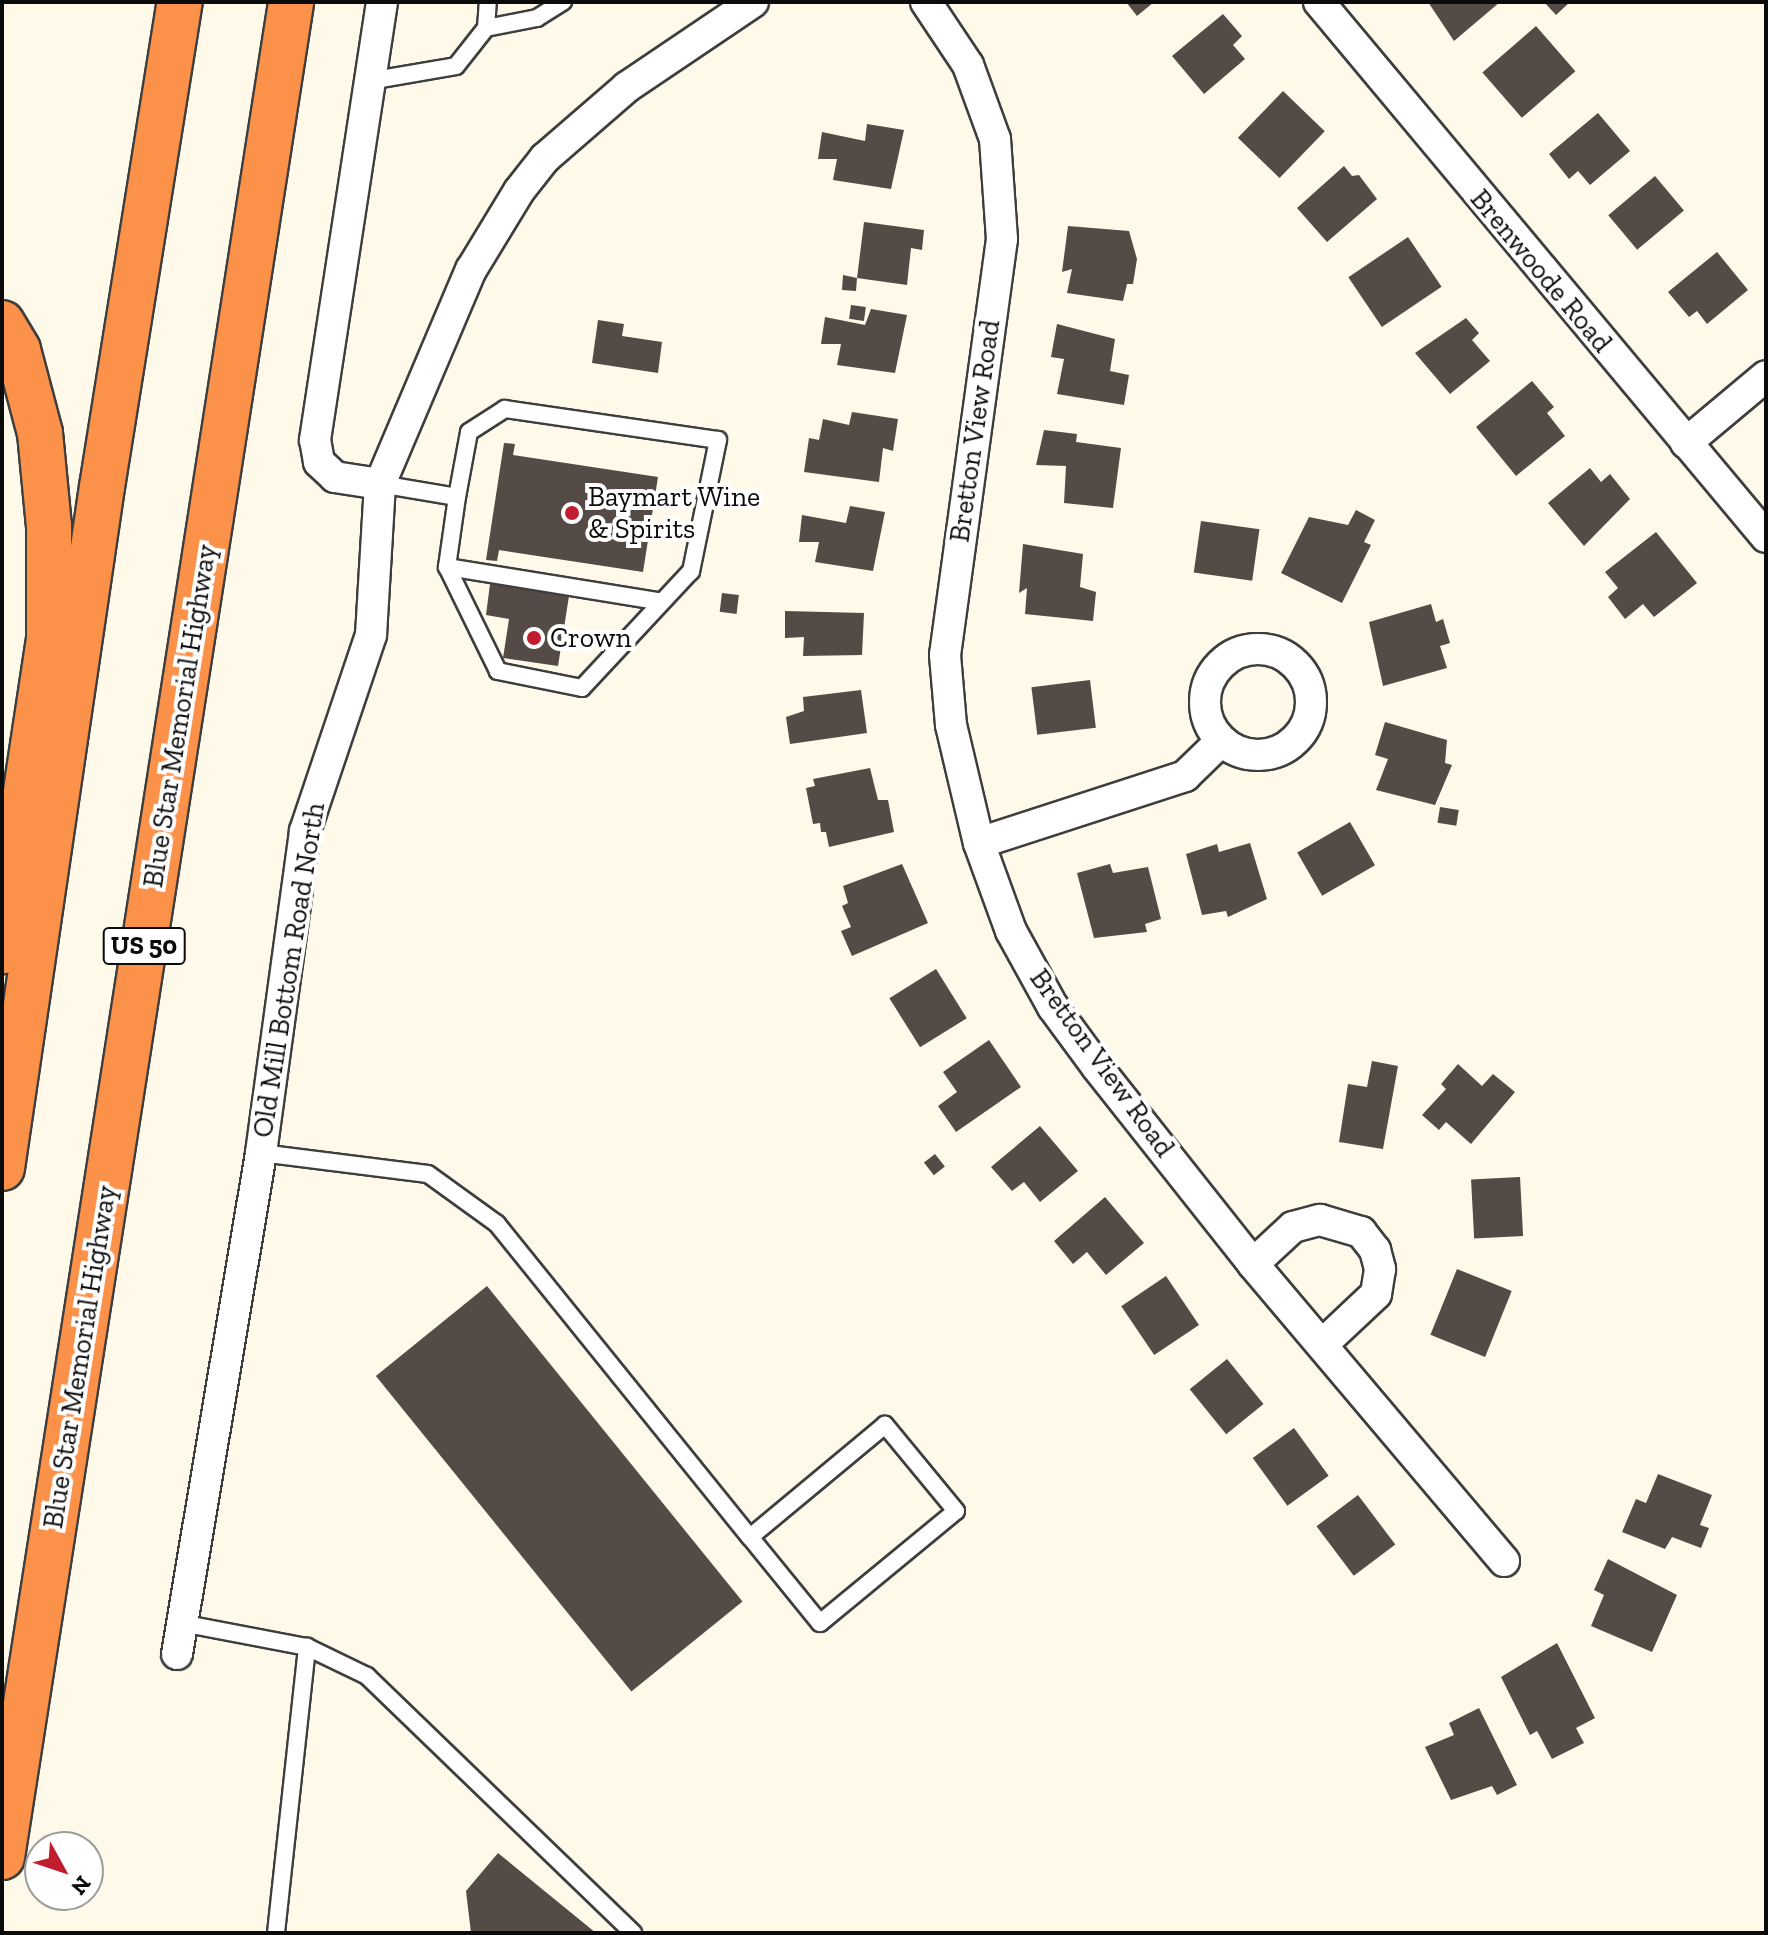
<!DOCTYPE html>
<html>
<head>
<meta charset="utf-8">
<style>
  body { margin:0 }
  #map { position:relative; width:1768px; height:1935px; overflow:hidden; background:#fff9e9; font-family:"Zilla Slab",serif }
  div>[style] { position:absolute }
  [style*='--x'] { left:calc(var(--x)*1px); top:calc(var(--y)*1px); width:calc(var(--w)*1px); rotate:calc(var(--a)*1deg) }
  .building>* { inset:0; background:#544b47; transform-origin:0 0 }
  .roads { filter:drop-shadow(2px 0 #3e3e3e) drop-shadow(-2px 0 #3e3e3e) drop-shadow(0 2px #3e3e3e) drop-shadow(0 -2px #3e3e3e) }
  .lane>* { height:16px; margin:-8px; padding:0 8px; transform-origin:8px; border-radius:8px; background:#fff }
  .street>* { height:30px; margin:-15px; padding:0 15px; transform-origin:15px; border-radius:15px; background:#fff }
  .street>.ring { margin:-15px; padding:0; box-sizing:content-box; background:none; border:30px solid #fff; border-radius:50% }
  .highway>* { height:44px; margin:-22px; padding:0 22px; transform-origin:22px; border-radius:22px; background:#fc914a }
  .dots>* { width:22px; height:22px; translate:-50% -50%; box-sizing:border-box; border:4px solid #fff; border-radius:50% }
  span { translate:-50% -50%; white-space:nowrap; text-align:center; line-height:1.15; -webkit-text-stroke:8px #fff; paint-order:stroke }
  .shield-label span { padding:2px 6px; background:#fff; border:2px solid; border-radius:6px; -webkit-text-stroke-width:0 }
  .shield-label { font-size:26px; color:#0b0b0b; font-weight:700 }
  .street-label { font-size:28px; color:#0b0b0b }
  .poi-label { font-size:28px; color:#0b0b0b }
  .left { translate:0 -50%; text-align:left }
  .frame { position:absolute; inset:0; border:4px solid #0b0b0b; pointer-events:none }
  .north { position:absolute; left:24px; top:1831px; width:80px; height:80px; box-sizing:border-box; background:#fff; border:2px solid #9d9d9d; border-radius:50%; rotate:130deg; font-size:22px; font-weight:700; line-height:32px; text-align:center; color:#0b0b0b }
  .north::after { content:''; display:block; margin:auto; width:28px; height:36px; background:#c11d2e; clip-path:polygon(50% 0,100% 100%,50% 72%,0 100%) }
</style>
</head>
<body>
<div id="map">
  <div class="building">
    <i style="clip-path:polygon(1126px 2px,1154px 2px,1137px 16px)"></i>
    <i style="clip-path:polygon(1428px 2px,1500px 2px,1454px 41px)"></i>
    <i style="clip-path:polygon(1544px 2px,1570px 2px,1556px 15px)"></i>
    <i style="clip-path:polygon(1223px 14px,1242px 36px,1233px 45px,1245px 59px,1204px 94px,1172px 56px)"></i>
    <i style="left:1536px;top:26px;width:60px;height:71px;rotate:49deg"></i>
    <i style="left:1283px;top:91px;width:58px;height:65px;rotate:44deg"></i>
    <i style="clip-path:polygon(1598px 113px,1630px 151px,1590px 185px,1578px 171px,1569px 179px,1549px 154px)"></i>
    <i style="clip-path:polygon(867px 124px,904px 130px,891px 189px,833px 180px,837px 159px,818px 159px,822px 132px,865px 141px)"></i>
    <i style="clip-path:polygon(1344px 166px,1352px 176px,1359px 175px,1377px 199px,1327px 242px,1297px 208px)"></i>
    <i style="left:1655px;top:176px;width:45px;height:61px;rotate:50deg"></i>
    <i style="clip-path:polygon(864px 222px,924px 230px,922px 250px,911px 248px,907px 285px,857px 278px)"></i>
    <i style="clip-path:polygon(1068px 226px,1129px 231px,1137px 259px,1133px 284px,1127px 284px,1123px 301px,1067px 293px,1072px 269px,1062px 272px)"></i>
    <i style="left:1408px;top:237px;width:60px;height:72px;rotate:56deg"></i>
    <i style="clip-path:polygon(1717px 252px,1748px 290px,1707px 324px,1697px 311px,1689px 317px,1668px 292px)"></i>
    <i style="clip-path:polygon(843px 275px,857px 278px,856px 291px,842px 290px)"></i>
    <i style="left:851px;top:305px;width:15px;height:14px;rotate:8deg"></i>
    <i style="clip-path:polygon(871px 309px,907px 315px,895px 373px,837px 365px,841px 344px,821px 344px,825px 317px,865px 325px)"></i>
    <i style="clip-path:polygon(1466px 318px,1479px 333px,1472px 340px,1490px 361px,1450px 394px,1415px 353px)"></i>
    <i style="clip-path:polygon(598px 320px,624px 324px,622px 336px,662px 342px,658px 373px,592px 363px)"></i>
    <i style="clip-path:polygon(1057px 324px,1115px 339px,1110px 371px,1129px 375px,1124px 405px,1057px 394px,1064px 359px,1051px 357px)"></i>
    <i style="clip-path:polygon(1532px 381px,1554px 407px,1547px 413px,1565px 436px,1516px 476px,1476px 427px)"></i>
    <i style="clip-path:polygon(852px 412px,898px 419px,893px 451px,883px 448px,879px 482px,804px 472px,809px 438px,819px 440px,823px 419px,849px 425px)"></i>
    <i style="clip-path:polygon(1044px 430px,1077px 434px,1076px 442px,1121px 448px,1113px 508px,1064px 503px,1066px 466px,1036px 465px)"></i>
    <i style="clip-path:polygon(504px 443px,515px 444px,513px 455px,658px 477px,643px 572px,499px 550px,497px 561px,486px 560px)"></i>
    <i style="clip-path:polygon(1590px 468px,1601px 482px,1610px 474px,1630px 499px,1584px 546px,1548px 503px)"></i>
    <i style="clip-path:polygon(850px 506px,885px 512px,873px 571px,815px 562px,819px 542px,799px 542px,802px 515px,846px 523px)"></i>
    <i style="clip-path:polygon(1356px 510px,1375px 520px,1364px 542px,1371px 545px,1342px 603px,1281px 573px,1309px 517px,1348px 525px)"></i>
    <i style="left:1201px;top:521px;width:59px;height:52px;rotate:8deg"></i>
    <i style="clip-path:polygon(1656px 532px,1697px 583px,1654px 617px,1643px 604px,1625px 619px,1608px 597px,1618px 588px,1605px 572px)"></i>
    <i style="clip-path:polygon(1023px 544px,1083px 554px,1080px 587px,1096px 592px,1093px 621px,1025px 614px,1027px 588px,1019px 593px)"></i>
    <i style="clip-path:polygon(490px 584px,569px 596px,558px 666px,503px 658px,509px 619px,486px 615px)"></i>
    <i style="left:722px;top:593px;width:17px;height:19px;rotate:7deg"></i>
    <i style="clip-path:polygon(1431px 604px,1436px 622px,1443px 619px,1450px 643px,1440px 646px,1447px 668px,1383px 686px,1369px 622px)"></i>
    <i style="clip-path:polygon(785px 611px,864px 613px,862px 655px,803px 656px,804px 637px,785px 638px)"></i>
    <i style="left:1090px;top:680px;width:48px;height:59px;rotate:83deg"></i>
    <i style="clip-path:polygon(861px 690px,867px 733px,790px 744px,786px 717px,804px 711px,803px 697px)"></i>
    <i style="clip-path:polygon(1385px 722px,1447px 740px,1445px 763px,1452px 765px,1435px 805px,1376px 790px,1388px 759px,1375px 755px)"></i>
    <i style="clip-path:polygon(870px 768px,878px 800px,888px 800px,894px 832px,829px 847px,826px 832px,821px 832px,820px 823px,813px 824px,806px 788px,815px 786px,813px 779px)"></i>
    <i style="left:1440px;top:807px;width:19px;height:16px;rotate:9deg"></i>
    <i style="left:1350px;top:822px;width:50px;height:61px;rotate:60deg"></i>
    <i style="clip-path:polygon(1250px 843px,1267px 899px,1228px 917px,1226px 911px,1202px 915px,1186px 854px,1217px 844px,1219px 852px)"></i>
    <i style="clip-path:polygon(902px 864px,928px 923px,852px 956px,841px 931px,851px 927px,842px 906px,848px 903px,843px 886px)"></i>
    <i style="clip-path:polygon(1110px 864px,1113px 873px,1148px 867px,1161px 919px,1145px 924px,1147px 932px,1094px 938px,1077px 873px)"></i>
    <i style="left:936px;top:969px;width:58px;height:55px;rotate:58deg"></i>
    <i style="clip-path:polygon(989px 1040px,1021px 1087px,956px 1132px,938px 1106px,957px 1092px,943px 1072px)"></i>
    <i style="clip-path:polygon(1372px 1061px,1398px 1066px,1383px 1149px,1339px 1142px,1348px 1084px,1367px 1087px)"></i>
    <i style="clip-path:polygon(1458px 1064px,1482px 1086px,1493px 1074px,1515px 1092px,1471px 1144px,1446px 1122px,1439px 1130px,1422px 1115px,1446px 1089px,1441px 1084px)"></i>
    <i style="clip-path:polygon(1040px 1126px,1078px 1171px,1040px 1202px,1024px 1182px,1012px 1191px,991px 1167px)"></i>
    <i style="left:935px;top:1154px;width:16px;height:14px;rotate:52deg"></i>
    <i style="left:1520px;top:1177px;width:59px;height:49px;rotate:87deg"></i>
    <i style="clip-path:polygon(1105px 1197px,1144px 1243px,1106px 1275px,1087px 1252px,1073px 1264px,1054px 1241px)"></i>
    <i style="left:1457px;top:1269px;width:59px;height:71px;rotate:22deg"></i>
    <i style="left:1166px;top:1276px;width:59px;height:54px;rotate:56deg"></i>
    <i style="left:487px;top:1286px;width:406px;height:143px;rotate:51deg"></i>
    <i style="left:1227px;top:1359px;width:58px;height:48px;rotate:51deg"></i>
    <i style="left:1294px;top:1428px;width:59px;height:51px;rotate:54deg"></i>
    <i style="clip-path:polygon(1658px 1474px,1712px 1495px,1700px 1525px,1709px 1528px,1701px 1548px,1672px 1537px,1665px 1549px,1622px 1532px,1636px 1499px,1646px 1503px)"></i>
    <i style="left:1358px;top:1495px;width:62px;height:52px;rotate:53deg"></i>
    <i style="clip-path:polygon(1608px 1559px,1677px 1595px,1652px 1652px,1591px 1626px,1604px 1595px,1594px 1590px)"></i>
    <i style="clip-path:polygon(1557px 1643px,1595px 1718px,1576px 1728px,1584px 1743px,1552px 1759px,1537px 1731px,1530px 1735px,1501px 1677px)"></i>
    <i style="clip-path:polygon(1479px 1708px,1517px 1785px,1497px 1795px,1492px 1786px,1451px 1800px,1425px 1747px,1454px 1735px,1449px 1723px)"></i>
    <i style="clip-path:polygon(498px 1853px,596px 1933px,471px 1933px,466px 1891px)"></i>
  </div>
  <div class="roads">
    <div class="lane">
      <i style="--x:486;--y:28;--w:52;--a:-11.1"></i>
      <i style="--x:537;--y:18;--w:31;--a:-32"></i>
      <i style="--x:369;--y:81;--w:88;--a:-9.8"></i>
      <i style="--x:456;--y:66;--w:48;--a:-51.7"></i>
      <i style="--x:486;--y:28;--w:26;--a:-86"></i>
      <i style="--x:380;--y:484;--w:78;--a:9.6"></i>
      <i style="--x:457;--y:497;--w:66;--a:-79.5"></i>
      <i style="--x:469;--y:432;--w:43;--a:-32.6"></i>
      <i style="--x:505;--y:409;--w:215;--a:8.3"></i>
      <i style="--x:718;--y:440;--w:134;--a:101.6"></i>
      <i style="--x:691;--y:571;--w:160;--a:133"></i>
      <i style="--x:582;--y:688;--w:86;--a:-168.6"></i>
      <i style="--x:498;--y:671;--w:116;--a:-116.1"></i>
      <i style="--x:447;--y:567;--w:71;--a:-81.9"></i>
      <i style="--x:447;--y:567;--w:214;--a:9.2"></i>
      <i style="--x:261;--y:1153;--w:168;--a:7.2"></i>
      <i style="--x:428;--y:1174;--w:85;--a:35.9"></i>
      <i style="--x:497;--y:1224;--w:402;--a:51.1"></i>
      <i style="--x:750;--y:1537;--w:111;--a:50.9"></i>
      <i style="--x:820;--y:1623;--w:176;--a:-39.5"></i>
      <i style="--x:956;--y:1511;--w:112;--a:-129.5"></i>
      <i style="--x:885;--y:1425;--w:175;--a:140.3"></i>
      <i style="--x:181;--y:1623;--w:128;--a:10.8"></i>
      <i style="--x:307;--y:1647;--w:67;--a:25.8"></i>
      <i style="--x:367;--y:1676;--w:370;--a:44"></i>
      <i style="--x:276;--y:1933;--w:288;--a:-83.8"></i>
    </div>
    <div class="street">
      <i style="--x:926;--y:2;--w:76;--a:56.3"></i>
      <i style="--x:968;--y:65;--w:79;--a:70"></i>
      <i style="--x:995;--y:139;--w:100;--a:86"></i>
      <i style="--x:1002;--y:239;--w:420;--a:97.8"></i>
      <i style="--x:945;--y:655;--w:70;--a:85.1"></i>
      <i style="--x:951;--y:725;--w:121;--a:76.7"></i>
      <i style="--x:979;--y:843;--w:94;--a:70"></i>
      <i style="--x:1011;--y:931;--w:87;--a:61.1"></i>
      <i style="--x:1053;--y:1007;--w:74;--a:53.7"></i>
      <i style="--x:1097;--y:1067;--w:251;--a:51.6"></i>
      <i style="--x:1253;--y:1264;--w:389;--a:49.8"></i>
      <i style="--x:1319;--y:2;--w:697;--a:50.12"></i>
      <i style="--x:1686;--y:443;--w:104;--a:-39.9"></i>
      <i style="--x:380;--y:484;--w:46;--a:-171.2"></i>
      <i style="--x:335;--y:477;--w:22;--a:-137"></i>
      <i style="--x:319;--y:462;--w:22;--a:-100"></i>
      <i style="--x:315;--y:440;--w:443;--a:-81.3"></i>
      <i class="ring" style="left:1205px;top:649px;width:76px;height:76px"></i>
      <i style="--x:979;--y:843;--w:217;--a:-18"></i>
      <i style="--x:1185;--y:776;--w:50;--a:-44.2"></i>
      <i style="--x:1253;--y:1264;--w:54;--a:-42.8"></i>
      <i style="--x:1293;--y:1227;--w:28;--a:-15"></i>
      <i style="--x:1320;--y:1220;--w:43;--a:16.3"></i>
      <i style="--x:1361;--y:1232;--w:23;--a:52"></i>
      <i style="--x:1375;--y:1250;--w:20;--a:75"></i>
      <i style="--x:1380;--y:1269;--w:25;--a:99"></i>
      <i style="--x:1376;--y:1294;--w:71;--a:136.7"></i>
      <i style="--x:177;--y:1654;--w:508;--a:-80.48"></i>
      <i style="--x:261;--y:1153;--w:325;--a:-82.2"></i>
      <i style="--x:305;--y:831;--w:207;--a:-71.4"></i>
      <i style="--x:371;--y:635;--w:151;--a:-86.6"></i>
      <i style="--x:380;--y:484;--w:233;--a:-67"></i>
      <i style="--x:471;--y:270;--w:92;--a:-58.7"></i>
      <i style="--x:519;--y:191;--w:42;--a:-51.8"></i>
      <i style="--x:545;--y:158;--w:108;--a:-40.9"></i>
      <i style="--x:627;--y:87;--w:152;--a:-34"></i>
    </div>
    <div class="highway">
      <i style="--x:2;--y:323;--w:31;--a:59"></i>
      <i style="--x:18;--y:350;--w:86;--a:75.2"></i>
      <i style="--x:40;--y:433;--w:93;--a:84.5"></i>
      <i style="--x:49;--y:526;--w:113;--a:90"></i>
      <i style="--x:49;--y:639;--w:316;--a:98.6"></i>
      <i style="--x:2;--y:1168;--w:688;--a:-81.65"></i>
      <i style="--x:102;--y:487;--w:491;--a:-80.9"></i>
      <i style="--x:2;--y:1857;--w:1877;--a:-81.14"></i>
    </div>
  </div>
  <div class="dots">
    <i style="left:572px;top:513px;background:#c11d2e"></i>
    <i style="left:534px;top:638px;background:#c11d2e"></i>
  </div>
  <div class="shield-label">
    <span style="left:144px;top:946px">US 50</span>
  </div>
  <div class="street-label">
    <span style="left:1541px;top:271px;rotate:50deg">Brenwoode Road</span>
    <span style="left:975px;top:431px;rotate:-82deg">Bretton View Road</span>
    <span style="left:180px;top:716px;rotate:-81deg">Blue Star Memorial Highway</span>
    <span style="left:289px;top:970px;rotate:-81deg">Old Mill Bottom Road North</span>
    <span style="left:1102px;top:1063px;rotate:54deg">Bretton View Road</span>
    <span style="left:80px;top:1357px;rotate:-81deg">Blue Star Memorial Highway</span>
  </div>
  <div class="poi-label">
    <span class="left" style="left:588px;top:513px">Baymart Wine<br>&amp; Spirits</span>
    <span class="left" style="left:550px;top:638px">Crown</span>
  </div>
  <div class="frame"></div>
  <div class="north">N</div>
</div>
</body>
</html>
